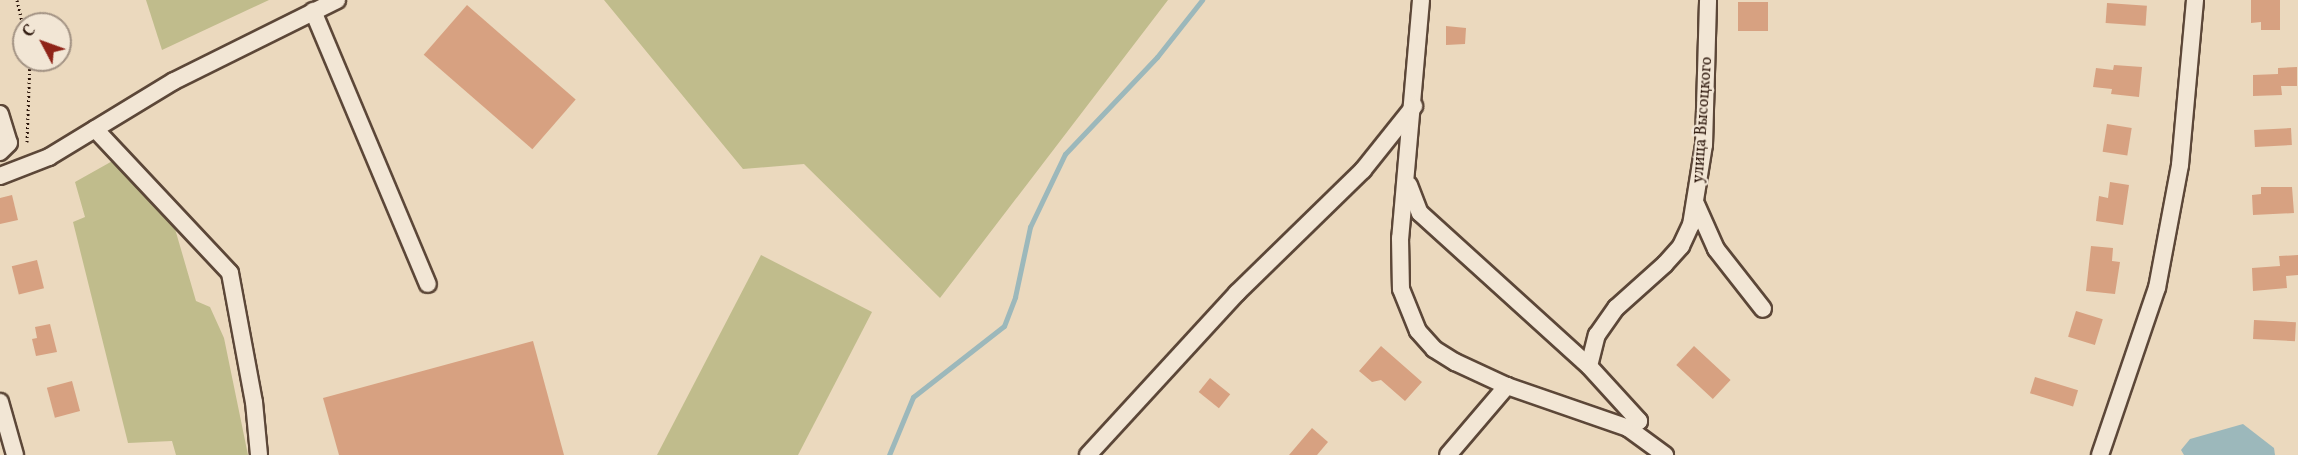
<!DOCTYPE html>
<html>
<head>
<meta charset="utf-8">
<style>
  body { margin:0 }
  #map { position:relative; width:2298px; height:455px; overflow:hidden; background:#ebd9be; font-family:Vollkorn,serif }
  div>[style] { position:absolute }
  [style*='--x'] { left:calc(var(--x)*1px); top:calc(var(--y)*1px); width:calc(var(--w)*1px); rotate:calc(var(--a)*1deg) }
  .green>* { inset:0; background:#c0bc8c }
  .water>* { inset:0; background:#9cb8bb }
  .stream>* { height:5px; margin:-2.5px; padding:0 2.5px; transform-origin:2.5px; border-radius:2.5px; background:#9cb8bb }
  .building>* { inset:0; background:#d7a181; transform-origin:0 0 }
  .path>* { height:3px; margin-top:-1.5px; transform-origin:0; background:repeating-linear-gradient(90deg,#2c160b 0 1.5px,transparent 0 4.5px) }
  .roads { filter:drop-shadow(2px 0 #5c4738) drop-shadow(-2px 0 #5c4738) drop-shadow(0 2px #5c4738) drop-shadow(0 -2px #5c4738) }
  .minor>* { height:16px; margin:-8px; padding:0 8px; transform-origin:8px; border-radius:8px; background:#f2e6d5 }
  span { translate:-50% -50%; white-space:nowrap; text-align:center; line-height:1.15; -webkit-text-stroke:4.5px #f2e6d5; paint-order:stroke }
  .street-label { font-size:16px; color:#2c160b }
  .north { position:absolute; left:12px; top:12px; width:60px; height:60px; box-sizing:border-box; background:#f2e6d5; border:2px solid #a39384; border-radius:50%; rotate:311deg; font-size:16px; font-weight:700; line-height:24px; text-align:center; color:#2c160b }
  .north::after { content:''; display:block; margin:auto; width:21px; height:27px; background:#8f2418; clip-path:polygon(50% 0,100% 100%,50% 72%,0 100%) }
</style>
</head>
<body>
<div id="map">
  <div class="green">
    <i style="clip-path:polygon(146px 0,269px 0,162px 50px)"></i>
    <i style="clip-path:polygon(604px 0,1168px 0,940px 298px,804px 164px,743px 169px)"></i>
    <i style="clip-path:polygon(116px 159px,164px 191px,196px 301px,210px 307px,224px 338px,248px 455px,176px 455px,172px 441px,128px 443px,73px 222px,85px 217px,75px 182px)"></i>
    <i style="clip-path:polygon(761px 255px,872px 312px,798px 455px,657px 455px)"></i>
  </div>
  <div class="water">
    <i style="clip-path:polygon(2243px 424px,2274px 448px,2275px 455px,2184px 455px,2181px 450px,2190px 439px)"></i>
  </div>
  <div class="stream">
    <i style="--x:889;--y:455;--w:63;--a:-67.5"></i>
    <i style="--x:913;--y:397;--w:115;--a:-38"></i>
    <i style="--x:1004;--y:326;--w:31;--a:-69"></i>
    <i style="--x:1015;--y:297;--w:72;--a:-77.9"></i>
    <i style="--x:1030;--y:227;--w:81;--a:-64.4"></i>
    <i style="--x:1065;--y:154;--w:134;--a:-46.5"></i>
    <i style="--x:1157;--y:57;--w:73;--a:-51.7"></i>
  </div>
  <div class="building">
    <i style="clip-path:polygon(2251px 0,2280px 0,2280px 30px,2261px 30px,2261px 22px,2251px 23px)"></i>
    <i style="left:1768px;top:2px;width:29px;height:30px;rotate:90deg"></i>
    <i style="left:2107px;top:3px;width:40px;height:20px;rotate:4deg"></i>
    <i style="left:467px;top:5px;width:144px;height:66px;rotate:41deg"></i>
    <i style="clip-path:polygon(1446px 26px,1466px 28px,1465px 44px,1446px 45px)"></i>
    <i style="clip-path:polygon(2114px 65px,2142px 67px,2139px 97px,2111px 94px,2112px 89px,2093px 87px,2096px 68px,2113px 70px)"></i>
    <i style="clip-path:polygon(2297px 67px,2297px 86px,2281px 86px,2282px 95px,2253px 96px,2253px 75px,2278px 74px,2278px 68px)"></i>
    <i style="left:2107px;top:124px;width:25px;height:28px;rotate:9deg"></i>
    <i style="left:2291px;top:128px;width:17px;height:37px;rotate:87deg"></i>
    <i style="clip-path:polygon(2110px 182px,2129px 185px,2123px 225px,2096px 221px,2099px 196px,2108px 198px)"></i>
    <i style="clip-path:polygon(2261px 187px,2292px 187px,2294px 213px,2253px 215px,2252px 195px,2261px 194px)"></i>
    <i style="clip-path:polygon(12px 195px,18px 220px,0 224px,0 198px)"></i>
    <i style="clip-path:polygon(2091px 246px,2113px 248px,2112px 261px,2120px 262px,2115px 294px,2086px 291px)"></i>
    <i style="clip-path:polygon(2298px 255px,2298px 275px,2286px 276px,2287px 288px,2253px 291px,2252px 268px,2280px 266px,2279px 256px)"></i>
    <i style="left:37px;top:260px;width:29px;height:26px;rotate:76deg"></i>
    <i style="left:2076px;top:311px;width:28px;height:27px;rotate:17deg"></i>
    <i style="left:2254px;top:320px;width:42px;height:19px;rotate:3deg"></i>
    <i style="clip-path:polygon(50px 324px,57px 352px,36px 356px,32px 339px,37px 338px,35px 327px)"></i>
    <i style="clip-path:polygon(533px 341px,564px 455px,339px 455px,323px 398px)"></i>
    <i style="clip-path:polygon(1381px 346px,1422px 382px,1405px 401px,1381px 380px,1372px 382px,1359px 371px)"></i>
    <i style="left:1694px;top:346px;width:50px;height:26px;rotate:43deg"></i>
    <i style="left:2035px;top:377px;width:45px;height:17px;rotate:17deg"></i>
    <i style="left:1210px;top:378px;width:26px;height:18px;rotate:39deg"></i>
    <i style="left:72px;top:381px;width:31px;height:26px;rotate:75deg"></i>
    <i style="clip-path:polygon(1312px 428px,1328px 442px,1317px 455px,1289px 455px)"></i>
  </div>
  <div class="path">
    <i style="--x:17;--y:0;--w:32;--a:77"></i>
    <i style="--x:27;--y:142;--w:82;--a:-87.9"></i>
  </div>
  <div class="roads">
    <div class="minor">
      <i style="--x:1421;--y:0;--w:239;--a:95"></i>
      <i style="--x:1400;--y:238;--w:51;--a:88.9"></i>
      <i style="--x:1401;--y:289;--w:45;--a:68"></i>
      <i style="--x:1418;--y:331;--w:24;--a:48"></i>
      <i style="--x:1434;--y:349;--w:25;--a:32"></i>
      <i style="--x:1455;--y:362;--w:57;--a:24.8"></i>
      <i style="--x:1507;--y:386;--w:128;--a:19.1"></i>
      <i style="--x:1628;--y:428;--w:46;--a:36.1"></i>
      <i style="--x:313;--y:11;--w:296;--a:67.2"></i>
      <i style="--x:0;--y:114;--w:30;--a:73"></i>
      <i style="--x:9;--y:143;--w:13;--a:135"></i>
      <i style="--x:95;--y:129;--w:197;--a:46.8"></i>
      <i style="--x:230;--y:273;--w:131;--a:79.5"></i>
      <i style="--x:254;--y:402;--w:53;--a:84.6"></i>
      <i style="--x:0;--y:176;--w:53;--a:-21.2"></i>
      <i style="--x:49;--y:157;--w:146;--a:-31.3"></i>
      <i style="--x:174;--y:81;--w:182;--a:-26.4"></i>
      <i style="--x:1409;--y:185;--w:30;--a:69"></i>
      <i style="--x:1420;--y:213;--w:228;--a:42.2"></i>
      <i style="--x:1696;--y:204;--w:49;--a:66"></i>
      <i style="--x:1716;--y:249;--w:76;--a:51.9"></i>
      <i style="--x:0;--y:402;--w:55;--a:74.2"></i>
      <i style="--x:1628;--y:428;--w:13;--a:-32"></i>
      <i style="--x:1639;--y:421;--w:74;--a:-132.3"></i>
      <i style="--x:1589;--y:366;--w:32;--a:-76"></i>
      <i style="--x:1597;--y:335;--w:33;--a:-55"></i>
      <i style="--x:1616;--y:308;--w:66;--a:-41.9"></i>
      <i style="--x:1665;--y:264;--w:24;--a:-48"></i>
      <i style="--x:1681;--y:246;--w:23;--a:-65"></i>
      <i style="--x:1691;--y:225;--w:81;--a:-80.8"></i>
      <i style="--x:1704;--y:145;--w:145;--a:-88.4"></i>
      <i style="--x:1088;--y:455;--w:220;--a:-47.4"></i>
      <i style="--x:1237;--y:293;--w:176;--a:-44.3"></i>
      <i style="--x:1363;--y:170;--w:82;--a:-51.4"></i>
      <i style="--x:1448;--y:455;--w:91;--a:-49.5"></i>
      <i style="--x:2100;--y:455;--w:176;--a:-71.2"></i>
      <i style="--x:2157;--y:288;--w:125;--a:-79.4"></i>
      <i style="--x:2180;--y:165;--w:166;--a:-84.8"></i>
    </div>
  </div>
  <div class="street-label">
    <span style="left:1703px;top:120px;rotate:-86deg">улица Высоцкого</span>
  </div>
  <div class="north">С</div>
</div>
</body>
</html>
